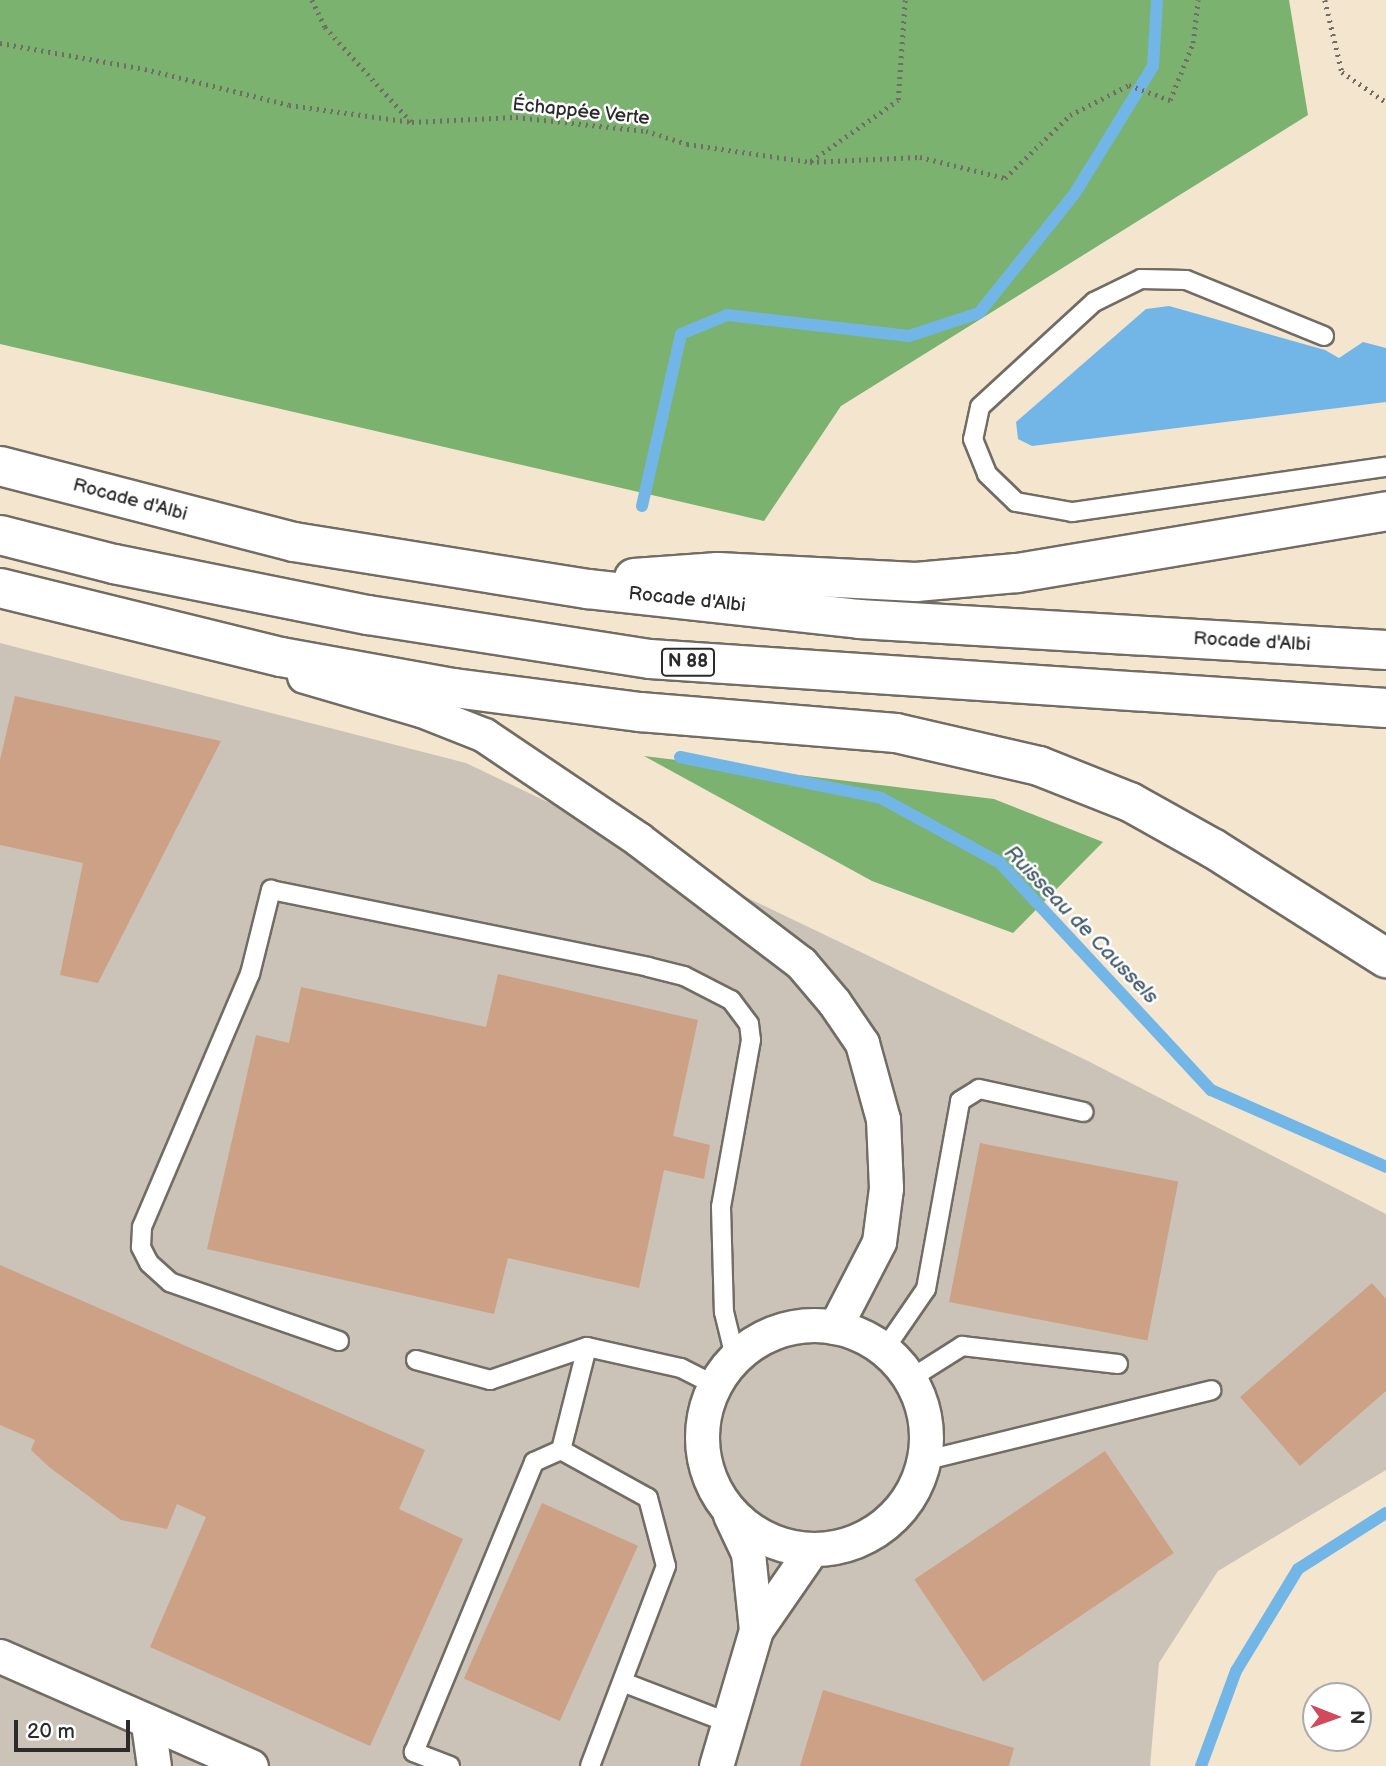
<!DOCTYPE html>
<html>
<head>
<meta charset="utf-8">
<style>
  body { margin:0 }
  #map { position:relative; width:1386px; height:1766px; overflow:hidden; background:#f4e6ce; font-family:"Balsamiq Sans",sans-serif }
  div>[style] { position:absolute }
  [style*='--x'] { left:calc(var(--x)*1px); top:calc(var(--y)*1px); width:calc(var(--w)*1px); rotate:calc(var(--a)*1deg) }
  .industrial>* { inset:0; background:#cbc3b8 }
  .forest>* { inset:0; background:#7cb26f }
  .water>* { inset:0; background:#72b6e8 }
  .stream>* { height:12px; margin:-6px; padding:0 6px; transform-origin:6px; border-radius:6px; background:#72b6e8 }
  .building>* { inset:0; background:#cda185; transform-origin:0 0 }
  .path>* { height:4.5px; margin-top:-2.25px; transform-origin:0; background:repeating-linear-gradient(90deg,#716c64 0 2px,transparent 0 7px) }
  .roads { filter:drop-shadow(2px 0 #716c64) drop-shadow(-2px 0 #716c64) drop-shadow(0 2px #716c64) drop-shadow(0 -2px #716c64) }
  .lane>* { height:18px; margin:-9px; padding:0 9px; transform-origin:9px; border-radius:9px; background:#fff }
  .street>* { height:33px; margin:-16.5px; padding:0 16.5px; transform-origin:16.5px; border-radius:16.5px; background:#fff }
  .street>.ring { margin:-16.5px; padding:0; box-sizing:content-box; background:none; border:33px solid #fff; border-radius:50% }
  .highway>* { height:38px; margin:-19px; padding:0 19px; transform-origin:19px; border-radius:19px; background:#fff }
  span { translate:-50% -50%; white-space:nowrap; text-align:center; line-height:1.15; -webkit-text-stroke:5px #fff; paint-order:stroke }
  .shield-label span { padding:2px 5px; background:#fff; border:2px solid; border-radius:5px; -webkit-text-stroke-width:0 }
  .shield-label { font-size:18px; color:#2b2b2b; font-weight:700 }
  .street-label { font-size:19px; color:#2b2b2b }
  .water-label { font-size:21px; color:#445c6d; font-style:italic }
  .north { position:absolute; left:1302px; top:1682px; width:70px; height:70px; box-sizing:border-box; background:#fff; border:2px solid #aaa; border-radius:50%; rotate:91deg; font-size:19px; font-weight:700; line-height:28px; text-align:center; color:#2b2b2b }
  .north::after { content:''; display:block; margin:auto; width:24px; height:32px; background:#d1495b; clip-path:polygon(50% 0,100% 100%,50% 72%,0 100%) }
  .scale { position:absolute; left:14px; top:1720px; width:116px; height:32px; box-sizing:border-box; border:4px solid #2b2b2b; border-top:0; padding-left:9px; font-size:21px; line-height:24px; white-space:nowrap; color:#2b2b2b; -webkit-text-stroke:5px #fff; paint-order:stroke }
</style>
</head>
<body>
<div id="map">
  <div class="industrial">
    <i style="clip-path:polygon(0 643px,466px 763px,1088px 1061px,1386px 1214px,1386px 1470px,1218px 1571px,1159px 1663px,1150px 1766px,0 1766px)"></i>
  </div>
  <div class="forest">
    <i style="clip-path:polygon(0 0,1289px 0,1308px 115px,841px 406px,764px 521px,0 344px)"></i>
    <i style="clip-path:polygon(644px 756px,994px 799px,1103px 842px,1013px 933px,872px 881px)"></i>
  </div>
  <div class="water">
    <i style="clip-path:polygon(1169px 306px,1325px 350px,1339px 358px,1363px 342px,1386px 348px,1386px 402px,1032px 446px,1018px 439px,1016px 422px,1146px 309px)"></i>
  </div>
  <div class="stream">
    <i style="--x:642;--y:506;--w:176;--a:-77.2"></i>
    <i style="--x:681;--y:334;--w:50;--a:-22.4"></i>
    <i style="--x:727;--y:315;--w:183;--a:6.6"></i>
    <i style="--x:909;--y:336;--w:74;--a:-18.2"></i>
    <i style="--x:979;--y:313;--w:154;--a:-51.3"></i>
    <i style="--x:1075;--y:193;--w:149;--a:-58.4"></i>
    <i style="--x:1153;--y:66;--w:66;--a:-86.5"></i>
    <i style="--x:680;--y:757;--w:205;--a:11.5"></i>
    <i style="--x:881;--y:798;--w:136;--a:28.6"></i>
    <i style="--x:1000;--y:863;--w:310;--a:47.1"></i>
    <i style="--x:1211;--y:1090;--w:191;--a:23.7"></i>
    <i style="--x:1201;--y:1766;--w:101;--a:-69.8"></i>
    <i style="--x:1236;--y:1671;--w:119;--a:-58.7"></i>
    <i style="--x:1298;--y:1569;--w:104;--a:-32.5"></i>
  </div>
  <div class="building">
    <i style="clip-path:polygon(15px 696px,221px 741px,98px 983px,60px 975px,83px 863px,0 845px,0 760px)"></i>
    <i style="clip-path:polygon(498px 974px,698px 1020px,673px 1136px,710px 1145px,704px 1179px,664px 1170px,639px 1288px,508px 1258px,494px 1314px,207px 1249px,256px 1035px,289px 1043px,301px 987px,486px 1027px)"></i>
    <i style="left:980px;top:1143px;width:202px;height:162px;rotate:11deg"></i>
    <i style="clip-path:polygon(0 1265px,425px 1450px,399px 1509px,463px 1539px,370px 1746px,150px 1647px,206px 1517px,177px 1504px,167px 1529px,121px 1520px,49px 1467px,31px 1450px,35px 1440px,0 1425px)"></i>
    <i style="clip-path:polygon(1372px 1283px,1386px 1299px,1386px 1391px,1300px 1466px,1240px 1397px)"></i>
    <i style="left:1105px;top:1451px;width:123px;height:230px;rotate:56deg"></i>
    <i style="left:542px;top:1503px;width:105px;height:192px;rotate:24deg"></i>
    <i style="clip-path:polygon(823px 1690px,1014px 1748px,1009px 1766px,800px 1766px)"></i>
  </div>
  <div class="path">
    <i style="--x:312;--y:0;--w:30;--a:64"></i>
    <i style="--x:325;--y:27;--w:128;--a:47.8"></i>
    <i style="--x:1325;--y:0;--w:74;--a:76.7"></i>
    <i style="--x:1342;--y:72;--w:53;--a:34.3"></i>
    <i style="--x:0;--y:43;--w:147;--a:10.2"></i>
    <i style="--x:145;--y:69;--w:148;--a:14"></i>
    <i style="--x:289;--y:105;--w:124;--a:7.9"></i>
    <i style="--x:412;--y:122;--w:104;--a:-2.8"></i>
    <i style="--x:516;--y:117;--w:131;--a:6.1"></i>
    <i style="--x:646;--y:131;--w:43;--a:17.6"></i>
    <i style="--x:687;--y:144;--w:124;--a:8.3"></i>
    <i style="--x:810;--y:162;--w:110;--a:-2.6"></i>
    <i style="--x:920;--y:157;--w:88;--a:13.9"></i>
    <i style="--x:1005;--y:178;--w:91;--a:-44.1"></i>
    <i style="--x:1070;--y:115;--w:66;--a:-27"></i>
    <i style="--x:1129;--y:85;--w:44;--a:20.1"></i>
    <i style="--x:1170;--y:100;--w:61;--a:-68"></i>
    <i style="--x:1193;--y:43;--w:43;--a:-83.4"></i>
    <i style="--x:811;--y:161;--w:106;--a:-35"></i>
    <i style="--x:898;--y:100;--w:100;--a:-86"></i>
  </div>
  <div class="roads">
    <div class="lane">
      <i style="--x:1324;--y:336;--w:149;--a:-157.9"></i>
      <i style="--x:1186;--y:280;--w:45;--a:-178.7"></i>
      <i style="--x:1141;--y:279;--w:52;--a:153.9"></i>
      <i style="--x:1094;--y:302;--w:155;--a:137.4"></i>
      <i style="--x:980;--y:407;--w:33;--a:102"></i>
      <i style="--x:973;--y:439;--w:38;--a:68"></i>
      <i style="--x:987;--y:474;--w:40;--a:44"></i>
      <i style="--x:1016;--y:502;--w:57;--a:10.1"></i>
      <i style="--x:1072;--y:512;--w:317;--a:-8.2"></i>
      <i style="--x:339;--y:1341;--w:179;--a:-160.8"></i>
      <i style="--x:170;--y:1282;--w:28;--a:-138"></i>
      <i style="--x:149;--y:1263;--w:18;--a:-117"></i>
      <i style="--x:141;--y:1247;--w:20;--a:-87"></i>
      <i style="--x:142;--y:1227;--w:275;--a:-66.9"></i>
      <i style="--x:250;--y:974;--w:87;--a:-76"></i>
      <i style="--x:271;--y:890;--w:385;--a:11.5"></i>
      <i style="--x:648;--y:967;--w:37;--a:14"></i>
      <i style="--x:684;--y:976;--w:53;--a:27.1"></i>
      <i style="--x:731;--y:1000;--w:30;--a:53"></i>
      <i style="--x:749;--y:1024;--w:16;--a:83"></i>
      <i style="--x:751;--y:1040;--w:170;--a:100.2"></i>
      <i style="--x:721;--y:1207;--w:105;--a:88.4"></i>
      <i style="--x:724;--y:1312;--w:46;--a:76.3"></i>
      <i style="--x:884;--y:1350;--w:74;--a:-55.5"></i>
      <i style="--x:926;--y:1289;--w:191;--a:-79.7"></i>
      <i style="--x:960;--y:1101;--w:22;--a:-32"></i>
      <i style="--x:979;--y:1089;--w:107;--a:12.4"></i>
      <i style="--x:416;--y:1360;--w:77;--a:15.1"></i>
      <i style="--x:490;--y:1380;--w:102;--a:-18.8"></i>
      <i style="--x:587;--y:1347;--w:96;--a:12.6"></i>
      <i style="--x:681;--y:1368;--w:37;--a:27"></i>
      <i style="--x:910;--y:1379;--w:62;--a:-32.4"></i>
      <i style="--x:962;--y:1346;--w:157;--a:6.6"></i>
      <i style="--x:561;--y:1450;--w:106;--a:-75.8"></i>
      <i style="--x:923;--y:1461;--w:297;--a:-13.8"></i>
      <i style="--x:625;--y:1683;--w:111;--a:21"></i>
      <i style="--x:450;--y:1766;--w:39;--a:-159"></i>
      <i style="--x:414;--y:1752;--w:314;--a:-67.5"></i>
      <i style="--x:534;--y:1462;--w:30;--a:-24"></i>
      <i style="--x:561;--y:1450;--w:99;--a:28.9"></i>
      <i style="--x:648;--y:1498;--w:70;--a:75.2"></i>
      <i style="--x:666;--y:1566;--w:214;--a:110.8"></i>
    </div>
    <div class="street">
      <i style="--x:304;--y:676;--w:122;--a:16.2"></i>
      <i style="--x:421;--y:710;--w:68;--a:21.6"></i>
      <i style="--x:484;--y:735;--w:186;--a:34"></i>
      <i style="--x:638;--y:839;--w:205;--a:37.3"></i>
      <i style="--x:801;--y:963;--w:51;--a:49.8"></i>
      <i style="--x:834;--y:1002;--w:50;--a:55.7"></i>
      <i style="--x:862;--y:1043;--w:79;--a:74.6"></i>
      <i style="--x:883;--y:1119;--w:69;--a:87.5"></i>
      <i style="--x:886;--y:1188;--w:54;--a:97.4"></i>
      <i style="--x:879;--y:1242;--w:96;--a:117.4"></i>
      <i class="ring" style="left:702px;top:1325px;width:191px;height:191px"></i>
      <i style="--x:730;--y:1515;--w:42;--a:64.7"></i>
      <i style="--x:748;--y:1553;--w:77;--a:84.1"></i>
      <i style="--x:0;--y:1656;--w:274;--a:23.7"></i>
      <i style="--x:148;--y:1724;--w:42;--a:81.9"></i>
      <i style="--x:716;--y:1766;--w:142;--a:-73.6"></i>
      <i style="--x:756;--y:1630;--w:98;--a:-55.3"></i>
    </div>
    <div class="highway">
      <i style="--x:0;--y:466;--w:304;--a:14.5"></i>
      <i style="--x:294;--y:542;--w:298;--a:9.1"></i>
      <i style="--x:588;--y:589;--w:273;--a:6.3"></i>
      <i style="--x:859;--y:619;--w:528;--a:3.37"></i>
      <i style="--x:0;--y:535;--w:118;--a:14.3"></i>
      <i style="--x:114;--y:564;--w:259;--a:11.4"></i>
      <i style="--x:368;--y:615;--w:285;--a:8.9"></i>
      <i style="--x:650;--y:659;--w:738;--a:3.81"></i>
      <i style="--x:634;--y:578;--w:84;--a:-4.1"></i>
      <i style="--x:718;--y:572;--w:198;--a:2.9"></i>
      <i style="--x:916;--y:582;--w:101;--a:-5.1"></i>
      <i style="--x:1017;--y:573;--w:374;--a:-9.5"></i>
      <i style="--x:0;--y:588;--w:289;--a:13.8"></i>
      <i style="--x:281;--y:657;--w:176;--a:10.2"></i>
      <i style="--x:454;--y:688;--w:188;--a:7.4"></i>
      <i style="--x:640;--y:712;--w:257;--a:4.7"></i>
      <i style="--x:896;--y:733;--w:147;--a:13"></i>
      <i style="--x:1039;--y:766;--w:98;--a:21.6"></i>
      <i style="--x:1130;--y:802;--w:96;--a:29.2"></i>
      <i style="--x:1214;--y:849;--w:204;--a:32.4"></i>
    </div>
  </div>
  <div class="shield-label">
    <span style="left:688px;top:662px">N 88</span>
  </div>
  <div class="street-label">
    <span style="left:581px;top:112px;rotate:6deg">Échappée Verte</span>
    <span style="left:130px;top:500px;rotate:15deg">Rocade d'Albi</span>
    <span style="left:687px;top:600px;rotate:6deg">Rocade d'Albi</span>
    <span style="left:1252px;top:642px;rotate:3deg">Rocade d'Albi</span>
  </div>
  <div class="water-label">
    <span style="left:1081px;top:925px;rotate:46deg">Ruisseau de Caussels</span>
  </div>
  <div class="north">N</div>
  <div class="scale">20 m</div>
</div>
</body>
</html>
